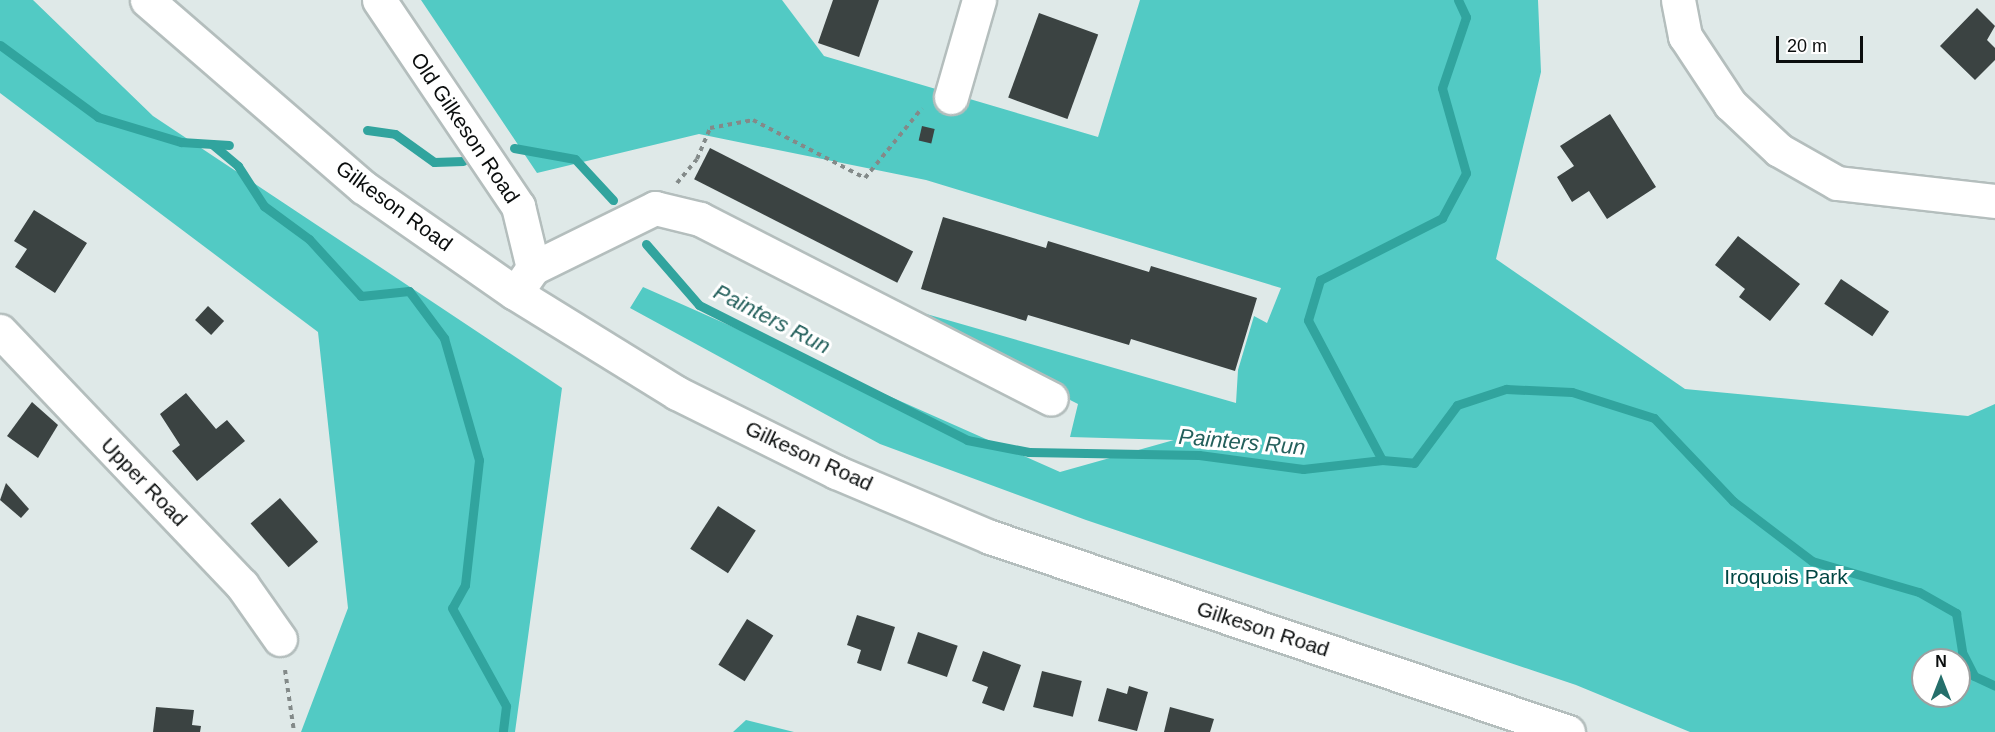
<!DOCTYPE html>
<html>
<head>
<meta charset="utf-8">
<style>
  body { margin:0 }
  #map { position:relative; width:1995px; height:732px; overflow:hidden; background:#dfe9e8; font-family:Helvetica,sans-serif }
  div>[style] { position:absolute }
  [style*='--x'] { left:calc(var(--x)*1px); top:calc(var(--y)*1px); width:calc(var(--w)*1px); rotate:calc(var(--a)*1deg) }
  .green>* { inset:0; background:#52cac4 }
  .stream>* { height:9px; margin:-4.5px; padding:0 4.5px; transform-origin:4.5px; border-radius:4.5px; background:#31a49e }
  .building>* { inset:0; background:#3b4342; transform-origin:0 0 }
  .path>* { height:4px; margin-top:-2px; transform-origin:0; background:repeating-linear-gradient(90deg,#838a89 0 4.5px,transparent 0 9px) }
  .roads { filter:drop-shadow(2px 0 #b4bebd) drop-shadow(-2px 0 #b4bebd) drop-shadow(0 2px #b4bebd) drop-shadow(0 -2px #b4bebd) }
  .minor>* { height:33px; margin:-16.5px; padding:0 16.5px; transform-origin:16.5px; border-radius:16.5px; background:#fff }
  span { translate:-50% -50%; white-space:nowrap; text-align:center; line-height:1.15; -webkit-text-stroke:6px #fff; paint-order:stroke }
  .street-label { font-size:21px; color:#0b0e0e }
  .park-label { font-size:21px; color:#004643 }
  .water-label { font-size:22px; color:#24605c; font-style:italic }
  .north { position:absolute; left:1911px; top:648px; width:60px; height:60px; box-sizing:border-box; background:#fff; border:2px solid #9d9f9f; border-radius:50%; rotate:0deg; font-size:16px; font-weight:700; line-height:24px; text-align:center; color:#0b0e0e }
  .north::after { content:''; display:block; margin:auto; width:21px; height:27px; background:#256f6b; clip-path:polygon(50% 0,100% 100%,50% 72%,0 100%) }
  .scale { position:absolute; left:1776px; top:36px; width:87px; height:27px; box-sizing:border-box; border:3px solid #0b0e0e; border-top:0; padding-left:8px; font-size:18px; line-height:21px; white-space:nowrap; color:#0b0e0e; -webkit-text-stroke:4px #fff; paint-order:stroke }
</style>
</head>
<body>
<div id="map">
  <div class="green">
    <i style="clip-path:polygon(0 0,33px 0,153px 116px,562px 388px,515px 732px,301px 732px,348px 608px,318px 332px,0 93px)"></i>
    <i style="clip-path:polygon(evenodd,421px 0,782px 0,824px 56px,1098px 137px,1140px 0,1538px 0,1541px 72px,1496px 259px,1685px 389px,1968px 416px,1995px 404px,1995px 732px,1690px 732px,1576px 685px,1086px 520px,880px 444px,630px 308px,643px 287px,1060px 472px,1174px 440px,1070px 437px,1078px 404px,919px 324px,909px 309px,1236px 403px,1238px 370px,1254px 316px,1267px 323px,1281px 288px,926px 180px,699px 134px,537px 173px,421px 0,1923px 660px,1959px 660px,1959px 696px,1923px 696px,1923px 660px)"></i>
    <i style="clip-path:polygon(746px 720px,794px 732px,733px 732px)"></i>
  </div>
  <div class="stream">
    <i style="--x:0;--y:45;--w:122;--a:36.3"></i>
    <i style="--x:98;--y:117;--w:87;--a:16.8"></i>
    <i style="--x:181;--y:142;--w:48;--a:3.6"></i>
    <i style="--x:367;--y:130;--w:28;--a:8"></i>
    <i style="--x:395;--y:134;--w:48;--a:35.7"></i>
    <i style="--x:434;--y:162;--w:29;--a:-2"></i>
    <i style="--x:212;--y:144;--w:34;--a:40"></i>
    <i style="--x:238;--y:166;--w:48;--a:57"></i>
    <i style="--x:264;--y:206;--w:56;--a:36.3"></i>
    <i style="--x:309;--y:239;--w:77;--a:47.6"></i>
    <i style="--x:361;--y:296;--w:48;--a:-5.9"></i>
    <i style="--x:409;--y:291;--w:59;--a:53.3"></i>
    <i style="--x:444;--y:338;--w:127;--a:74"></i>
    <i style="--x:479;--y:460;--w:126;--a:96.4"></i>
    <i style="--x:465;--y:585;--w:26;--a:119"></i>
    <i style="--x:452;--y:608;--w:112;--a:61.1"></i>
    <i style="--x:506;--y:706;--w:26;--a:97"></i>
    <i style="--x:514;--y:148;--w:62;--a:10.2"></i>
    <i style="--x:575;--y:159;--w:56;--a:47.2"></i>
    <i style="--x:646;--y:244;--w:81;--a:49"></i>
    <i style="--x:699;--y:305;--w:300;--a:26.7"></i>
    <i style="--x:967;--y:440;--w:63;--a:11"></i>
    <i style="--x:1029;--y:452;--w:170;--a:1"></i>
    <i style="--x:1199;--y:455;--w:105;--a:7.7"></i>
    <i style="--x:1303;--y:469;--w:80;--a:-6.5"></i>
    <i style="--x:1382;--y:460;--w:32;--a:5"></i>
    <i style="--x:1414;--y:463;--w:72;--a:-53.4"></i>
    <i style="--x:1457;--y:405;--w:52;--a:-18.1"></i>
    <i style="--x:1506;--y:389;--w:66;--a:2.6"></i>
    <i style="--x:1572;--y:392;--w:86;--a:17.6"></i>
    <i style="--x:1654;--y:418;--w:115;--a:46.4"></i>
    <i style="--x:1733;--y:501;--w:99;--a:37.2"></i>
    <i style="--x:1812;--y:561;--w:111;--a:16.2"></i>
    <i style="--x:1919;--y:592;--w:43;--a:29.6"></i>
    <i style="--x:1956;--y:613;--w:39;--a:81"></i>
    <i style="--x:1962;--y:652;--w:27;--a:63"></i>
    <i style="--x:1974;--y:676;--w:23;--a:25"></i>
    <i style="--x:1382;--y:460;--w:158;--a:-117.9"></i>
    <i style="--x:1308;--y:320;--w:42;--a:-73.3"></i>
    <i style="--x:1320;--y:280;--w:137;--a:-26.9"></i>
    <i style="--x:1442;--y:218;--w:51;--a:-61.9"></i>
    <i style="--x:1466;--y:173;--w:88;--a:-105.8"></i>
    <i style="--x:1442;--y:88;--w:75;--a:-71.3"></i>
    <i style="--x:1466;--y:17;--w:19;--a:-115"></i>
  </div>
  <div class="building">
    <i style="clip-path:polygon(833px 0,879px 0,859px 57px,818px 43px)"></i>
    <i style="clip-path:polygon(1977px 8px,1995px 26px,1987px 40px,1995px 48px,1995px 60px,1975px 80px,1940px 46px)"></i>
    <i style="left:1039px;top:13px;width:63px;height:90px;rotate:20deg"></i>
    <i style="clip-path:polygon(1610px 114px,1656px 187px,1607px 219px,1589px 191px,1572px 202px,1557px 177px,1574px 166px,1560px 146px)"></i>
    <i style="left:922px;top:126px;width:13px;height:15px;rotate:13deg"></i>
    <i style="left:710px;top:148px;width:228px;height:35px;rotate:27deg"></i>
    <i style="clip-path:polygon(34px 210px,87px 243px,55px 293px,15px 267px,27px 249px,14px 241px)"></i>
    <i style="clip-path:polygon(943px 217px,1046px 248px,1048px 241px,1149px 272px,1151px 266px,1257px 298px,1235px 371px,1131px 339px,1129px 345px,1028px 315px,1026px 321px,921px 289px)"></i>
    <i style="clip-path:polygon(1738px 236px,1800px 284px,1770px 321px,1739px 297px,1745px 289px,1715px 265px)"></i>
    <i style="left:1841px;top:279px;width:58px;height:30px;rotate:34deg"></i>
    <i style="left:208px;top:306px;width:22px;height:19px;rotate:43deg"></i>
    <i style="clip-path:polygon(186px 393px,216px 429px,227px 420px,245px 441px,197px 481px,172px 451px,180px 445px,160px 414px)"></i>
    <i style="clip-path:polygon(32px 402px,58px 425px,38px 458px,7px 436px)"></i>
    <i style="clip-path:polygon(6px 483px,29px 509px,21px 518px,0 500px)"></i>
    <i style="left:280px;top:498px;width:58px;height:39px;rotate:49deg"></i>
    <i style="left:718px;top:506px;width:45px;height:51px;rotate:33deg"></i>
    <i style="clip-path:polygon(857px 615px,895px 627px,881px 671px,857px 663px,861px 650px,847px 645px)"></i>
    <i style="left:747px;top:619px;width:31px;height:54px;rotate:32deg"></i>
    <i style="left:918px;top:632px;width:42px;height:33px;rotate:19deg"></i>
    <i style="clip-path:polygon(983px 651px,1021px 665px,1004px 711px,982px 703px,988px 687px,972px 681px)"></i>
    <i style="left:1042px;top:671px;width:41px;height:37px;rotate:14deg"></i>
    <i style="clip-path:polygon(1129px 686px,1148px 692px,1137px 731px,1098px 721px,1107px 688px,1127px 694px)"></i>
    <i style="clip-path:polygon(156px 707px,194px 710px,192px 725px,201px 726px,200px 732px,153px 732px)"></i>
    <i style="clip-path:polygon(1170px 707px,1214px 719px,1210px 732px,1164px 732px)"></i>
  </div>
  <div class="path">
    <i style="--x:677;--y:183;--w:31;--a:-50"></i>
    <i style="--x:697;--y:159;--w:34;--a:-67"></i>
    <i style="--x:710;--y:128;--w:44;--a:-10.5"></i>
    <i style="--x:753;--y:120;--w:126;--a:27.4"></i>
    <i style="--x:865;--y:178;--w:90;--a:-50.8"></i>
    <i style="--x:285;--y:670;--w:63;--a:81.7"></i>
  </div>
  <div class="roads">
    <div class="minor">
      <i style="--x:147;--y:0;--w:286;--a:40.9"></i>
      <i style="--x:363;--y:187;--w:185;--a:34.9"></i>
      <i style="--x:515;--y:293;--w:190;--a:31.7"></i>
      <i style="--x:677;--y:393;--w:178;--a:26.4"></i>
      <i style="--x:836;--y:472;--w:167;--a:22.9"></i>
      <i style="--x:990;--y:537;--w:610;--a:18.64"></i>
      <i style="--x:379;--y:0;--w:249;--a:56"></i>
      <i style="--x:518;--y:206;--w:64;--a:76.4"></i>
      <i style="--x:533;--y:268;--w:21;--a:125"></i>
      <i style="--x:1678;--y:0;--w:37;--a:79"></i>
      <i style="--x:1685;--y:36;--w:82;--a:56.5"></i>
      <i style="--x:1730;--y:104;--w:67;--a:43.2"></i>
      <i style="--x:1779;--y:150;--w:67;--a:29.6"></i>
      <i style="--x:1837;--y:183;--w:159;--a:6.5"></i>
      <i style="--x:951;--y:97;--w:101;--a:-73.9"></i>
      <i style="--x:533;--y:268;--w:136;--a:-26.2"></i>
      <i style="--x:655;--y:208;--w:46;--a:13.7"></i>
      <i style="--x:700;--y:219;--w:394;--a:27.1"></i>
      <i style="--x:0;--y:331;--w:351;--a:46.4"></i>
      <i style="--x:242;--y:585;--w:66;--a:54.9"></i>
    </div>
  </div>
  <div class="street-label">
    <span style="left:465px;top:128px;rotate:56deg">Old Gilkeson Road</span>
    <span style="left:394px;top:206px;rotate:36deg">Gilkeson Road</span>
    <span style="left:809px;top:456px;rotate:25deg">Gilkeson Road</span>
    <span style="left:144px;top:482px;rotate:46deg">Upper Road</span>
    <span style="left:1263px;top:629px;rotate:18deg">Gilkeson Road</span>
  </div>
  <div class="park-label">
    <span style="left:1786px;top:577px">Iroquois Park</span>
  </div>
  <div class="water-label">
    <span style="left:772px;top:319px;rotate:27deg">Painters Run</span>
    <span style="left:1242px;top:442px;rotate:5deg">Painters Run</span>
  </div>
  <div class="north">N</div>
  <div class="scale">20 m</div>
</div>
</body>
</html>
